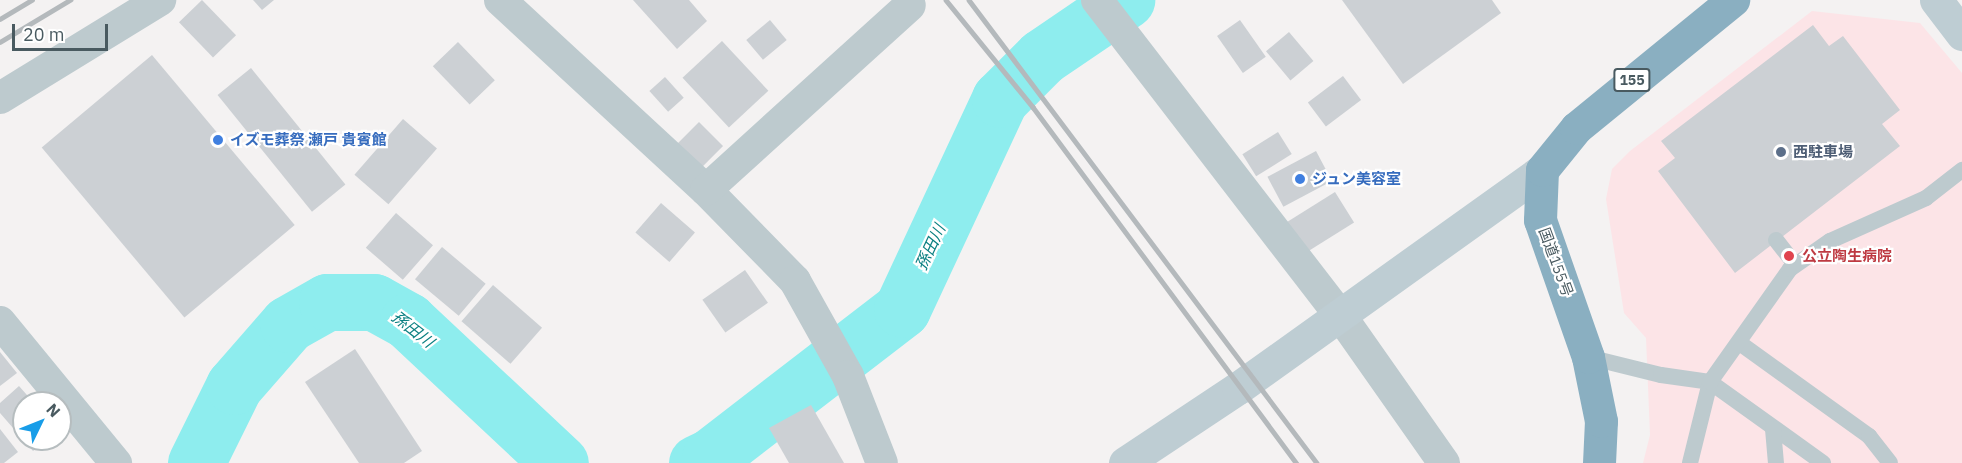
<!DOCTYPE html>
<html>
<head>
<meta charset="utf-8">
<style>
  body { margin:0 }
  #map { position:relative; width:1962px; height:463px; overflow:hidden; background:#f4f2f2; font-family:"IBM Plex Sans","Noto Sans JP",sans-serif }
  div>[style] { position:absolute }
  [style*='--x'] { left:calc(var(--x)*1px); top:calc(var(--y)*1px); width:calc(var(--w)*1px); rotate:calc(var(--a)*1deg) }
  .medical>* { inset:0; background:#fce4e7 }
  .river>* { height:57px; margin:-28.5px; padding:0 28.5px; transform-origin:28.5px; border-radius:28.5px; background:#8eedee }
  .building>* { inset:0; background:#ccd0d4; transform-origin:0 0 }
  .lane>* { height:16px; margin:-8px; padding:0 8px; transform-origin:8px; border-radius:8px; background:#bdcace }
  .street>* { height:32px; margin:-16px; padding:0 16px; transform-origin:16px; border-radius:16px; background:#bdcace }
  .secondary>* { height:33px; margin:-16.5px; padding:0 16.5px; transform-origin:16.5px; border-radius:16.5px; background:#becdd3 }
  .highway>* { height:33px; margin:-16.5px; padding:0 16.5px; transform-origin:16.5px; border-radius:16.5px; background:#8aafc1 }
  .rail>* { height:4.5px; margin:-2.25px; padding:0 2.25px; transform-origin:2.25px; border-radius:2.25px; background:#b4b9bc }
  .dots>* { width:16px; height:16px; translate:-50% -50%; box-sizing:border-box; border:3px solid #fff; border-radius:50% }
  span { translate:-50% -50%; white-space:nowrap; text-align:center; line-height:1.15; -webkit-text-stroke:4.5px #fff; paint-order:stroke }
  .shield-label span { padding:2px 4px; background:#fff; border:2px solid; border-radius:4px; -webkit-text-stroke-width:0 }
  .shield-label { font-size:14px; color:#495a60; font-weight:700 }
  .shop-label { font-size:15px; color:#366cbe; font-weight:700 }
  .left { translate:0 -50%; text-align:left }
  .service-label { font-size:15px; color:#4e5e75; font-weight:700 }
  .health-label { font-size:15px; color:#be3a42; font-weight:700 }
  .street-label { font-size:15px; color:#495a60 }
  .water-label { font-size:16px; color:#0c8082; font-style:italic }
  .north { position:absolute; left:12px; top:391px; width:60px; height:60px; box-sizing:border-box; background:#fff; border:2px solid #b6bdbf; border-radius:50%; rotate:47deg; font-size:16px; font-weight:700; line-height:24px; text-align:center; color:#495a60 }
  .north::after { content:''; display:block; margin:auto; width:21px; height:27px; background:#189de8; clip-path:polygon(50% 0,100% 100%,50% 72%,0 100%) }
  .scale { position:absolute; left:12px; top:24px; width:96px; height:27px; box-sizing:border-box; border:3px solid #495a60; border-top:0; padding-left:8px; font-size:18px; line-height:21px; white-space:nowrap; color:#495a60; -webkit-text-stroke:4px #fff; paint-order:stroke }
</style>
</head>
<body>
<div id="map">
  <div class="medical">
    <i style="clip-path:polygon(1812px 11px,1920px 23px,1962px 73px,1962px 463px,1643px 463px,1650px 435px,1646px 338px,1624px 313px,1606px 199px,1612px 169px,1630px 151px)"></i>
  </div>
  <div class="river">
    <i style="--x:196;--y:463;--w:86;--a:-63.7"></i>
    <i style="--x:234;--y:386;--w:82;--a:-48.9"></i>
    <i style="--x:288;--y:324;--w:45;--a:-29.4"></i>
    <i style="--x:327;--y:302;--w:47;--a:0"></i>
    <i style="--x:374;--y:302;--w:39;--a:29"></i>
    <i style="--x:408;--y:321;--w:208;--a:43.1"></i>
    <i style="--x:697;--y:463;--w:14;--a:-25"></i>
    <i style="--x:710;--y:457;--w:242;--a:-37.6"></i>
    <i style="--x:902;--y:309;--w:232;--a:-65"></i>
    <i style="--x:1000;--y:99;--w:59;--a:-45"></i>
    <i style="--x:1042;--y:57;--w:102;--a:-34.2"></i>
  </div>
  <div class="building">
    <i style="left:202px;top:0;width:49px;height:32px;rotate:46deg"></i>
    <i style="clip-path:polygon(253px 0,274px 0,262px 10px)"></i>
    <i style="clip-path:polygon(633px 0,689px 0,707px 21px,677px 49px)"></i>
    <i style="clip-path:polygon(1342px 0,1492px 0,1501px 13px,1403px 84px)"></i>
    <i style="left:770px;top:20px;width:26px;height:31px;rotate:50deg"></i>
    <i style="left:1240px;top:20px;width:45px;height:28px;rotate:55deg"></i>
    <i style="clip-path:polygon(1813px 25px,1829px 46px,1843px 36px,1900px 110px,1882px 124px,1900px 146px,1735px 273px,1658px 171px,1675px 158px,1661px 141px)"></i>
    <i style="left:1289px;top:32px;width:38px;height:30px;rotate:50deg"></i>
    <i style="left:722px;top:41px;width:68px;height:54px;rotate:47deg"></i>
    <i style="left:458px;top:42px;width:53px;height:35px;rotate:46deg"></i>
    <i style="left:152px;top:55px;width:222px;height:144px;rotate:50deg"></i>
    <i style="left:251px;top:68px;width:150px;height:43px;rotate:51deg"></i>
    <i style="left:1343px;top:76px;width:30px;height:44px;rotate:53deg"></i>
    <i style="left:665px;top:77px;width:28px;height:21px;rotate:48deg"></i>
    <i style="left:403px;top:119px;width:45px;height:74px;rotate:41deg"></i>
    <i style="left:699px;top:122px;width:34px;height:31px;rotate:45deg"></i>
    <i style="left:1278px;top:132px;width:26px;height:42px;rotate:58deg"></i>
    <i style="left:1316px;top:151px;width:34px;height:55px;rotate:62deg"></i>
    <i style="left:1335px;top:192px;width:36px;height:57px;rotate:58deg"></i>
    <i style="left:661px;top:203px;width:45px;height:39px;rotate:41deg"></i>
    <i style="left:396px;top:213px;width:49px;height:46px;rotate:41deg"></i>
    <i style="left:442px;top:247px;width:57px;height:42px;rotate:40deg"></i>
    <i style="left:745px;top:270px;width:40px;height:52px;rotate:55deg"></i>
    <i style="left:493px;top:285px;width:65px;height:48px;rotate:41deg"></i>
    <i style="clip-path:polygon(355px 349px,422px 451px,404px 463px,359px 463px,305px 382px)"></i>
    <i style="clip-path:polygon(0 352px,17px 373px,0 386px)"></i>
    <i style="clip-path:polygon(19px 386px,34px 403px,24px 403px,24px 439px,47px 439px,33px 451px,0 413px,0 403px)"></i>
    <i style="clip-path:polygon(811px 405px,844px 463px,789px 463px,769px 428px)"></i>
    <i style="clip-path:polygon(0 429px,18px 452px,4px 463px,0 463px)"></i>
  </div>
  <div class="lane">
    <i style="--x:1776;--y:240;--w:31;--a:52"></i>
    <i style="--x:1741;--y:344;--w:158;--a:35.7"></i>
    <i style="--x:1869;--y:436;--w:34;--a:52"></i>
    <i style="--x:1588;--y:357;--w:75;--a:13.9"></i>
    <i style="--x:1661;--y:375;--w:49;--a:8.1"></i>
    <i style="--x:1710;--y:382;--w:139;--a:35.6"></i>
    <i style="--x:1773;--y:429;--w:34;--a:85"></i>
    <i style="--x:1690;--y:463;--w:83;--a:-76.1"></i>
    <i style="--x:1710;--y:382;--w:138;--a:-54.7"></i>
    <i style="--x:1790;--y:269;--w:49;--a:-35"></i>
    <i style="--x:1830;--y:241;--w:105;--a:-24.1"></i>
    <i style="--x:1926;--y:198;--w:46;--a:-37.9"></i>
  </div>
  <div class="street">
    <i style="--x:500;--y:0;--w:280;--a:42.7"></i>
    <i style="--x:706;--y:190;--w:127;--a:45.6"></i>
    <i style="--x:795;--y:281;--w:109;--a:60.8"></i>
    <i style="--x:848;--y:376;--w:93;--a:68.7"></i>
    <i style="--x:1097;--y:0;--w:398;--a:52.4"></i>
    <i style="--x:1340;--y:315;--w:181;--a:54.9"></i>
    <i style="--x:0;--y:98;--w:188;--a:-31.5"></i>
    <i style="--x:706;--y:190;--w:275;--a:-42.2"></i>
    <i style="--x:0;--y:322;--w:183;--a:50.6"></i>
  </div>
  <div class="secondary">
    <i style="--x:1936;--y:0;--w:43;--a:52.6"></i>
    <i style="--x:1125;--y:463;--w:136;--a:-33.6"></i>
    <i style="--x:1238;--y:388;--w:374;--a:-35.6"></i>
  </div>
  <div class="highway">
    <i style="--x:1599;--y:463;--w:42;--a:-87.3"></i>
    <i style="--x:1601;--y:421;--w:65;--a:-101.5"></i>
    <i style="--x:1588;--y:357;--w:145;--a:-109.3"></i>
    <i style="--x:1540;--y:220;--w:50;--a:-87.7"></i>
    <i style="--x:1542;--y:170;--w:54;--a:-51"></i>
    <i style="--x:1576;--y:128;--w:203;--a:-39.2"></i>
  </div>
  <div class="rail">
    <i style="--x:946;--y:0;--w:138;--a:50.9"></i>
    <i style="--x:1033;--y:107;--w:443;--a:53.5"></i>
    <i style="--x:969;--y:0;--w:579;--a:53.07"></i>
    <i style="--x:0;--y:19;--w:37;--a:-31"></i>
    <i style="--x:0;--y:42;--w:82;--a:-31"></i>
  </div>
  <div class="dots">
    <i style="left:218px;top:140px;background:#3f7fe0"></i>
    <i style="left:1781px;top:152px;background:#5c6f8a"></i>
    <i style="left:1300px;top:179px;background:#3f7fe0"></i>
    <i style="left:1789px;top:256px;background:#e0444e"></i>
  </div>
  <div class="shield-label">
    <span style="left:1632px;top:80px">155</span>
  </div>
  <div class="shop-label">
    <span class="left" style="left:230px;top:140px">イズモ葬祭 瀬戸 貴賓館</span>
    <span class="left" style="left:1312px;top:179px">ジュン美容室</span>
  </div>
  <div class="service-label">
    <span class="left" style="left:1793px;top:152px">西駐車場</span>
  </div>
  <div class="health-label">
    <span class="left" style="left:1802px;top:256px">公立陶生病院</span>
  </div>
  <div class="street-label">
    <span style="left:1556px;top:262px;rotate:70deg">国道155号</span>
  </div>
  <div class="water-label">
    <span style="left:930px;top:247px;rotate:-65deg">孫田川</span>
    <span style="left:413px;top:329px;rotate:38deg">孫田川</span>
  </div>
  <div class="north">N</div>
  <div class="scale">20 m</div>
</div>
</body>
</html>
